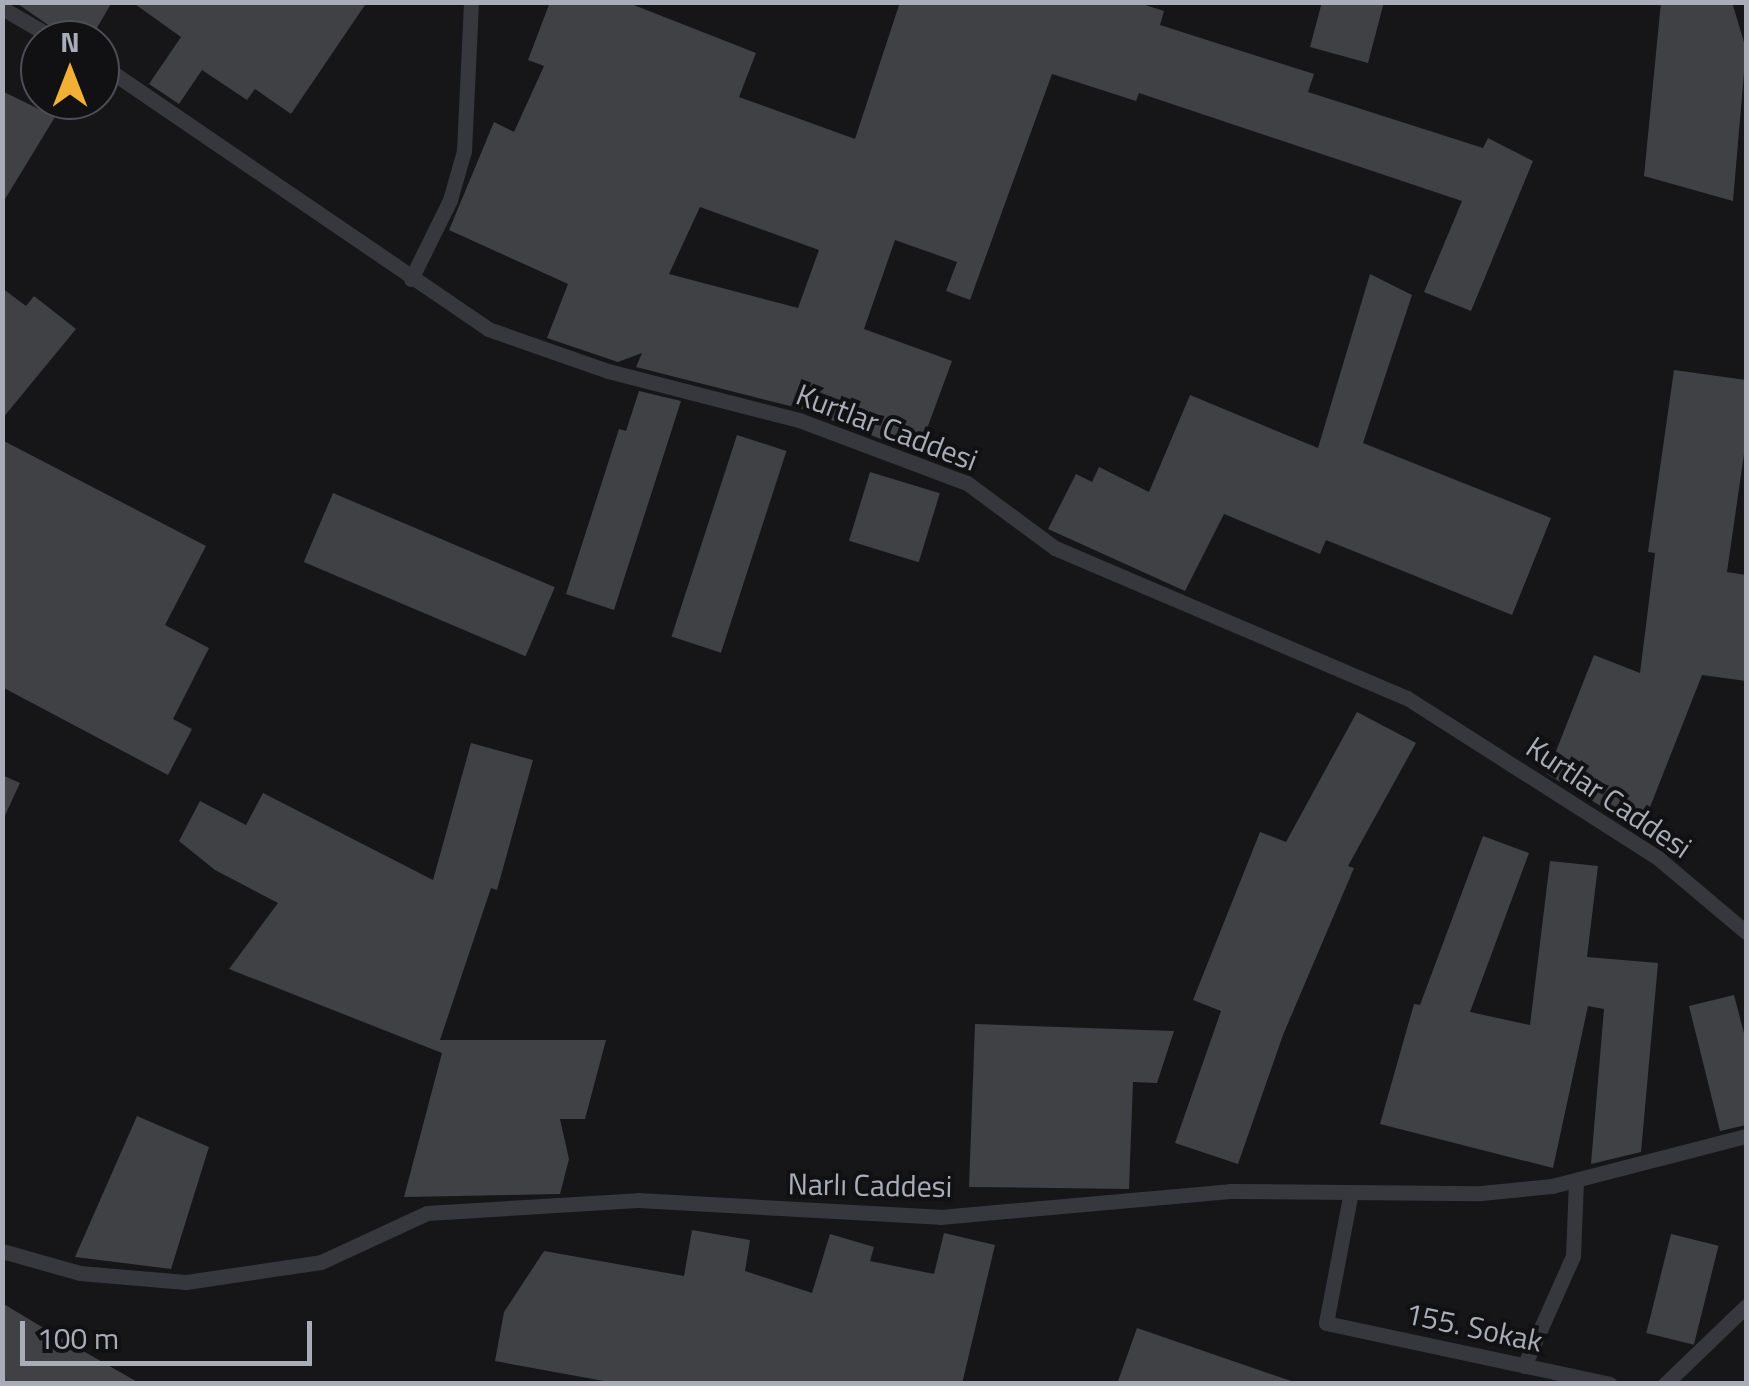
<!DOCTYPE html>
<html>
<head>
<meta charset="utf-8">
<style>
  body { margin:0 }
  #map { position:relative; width:1749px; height:1386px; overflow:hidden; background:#161618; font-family:"Titillium Web",sans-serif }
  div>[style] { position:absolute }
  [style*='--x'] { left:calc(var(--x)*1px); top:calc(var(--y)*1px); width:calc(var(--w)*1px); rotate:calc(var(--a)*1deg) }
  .building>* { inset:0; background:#404145; transform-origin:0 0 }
  .street>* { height:15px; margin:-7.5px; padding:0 7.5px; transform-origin:7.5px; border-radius:7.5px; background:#37383d }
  span { translate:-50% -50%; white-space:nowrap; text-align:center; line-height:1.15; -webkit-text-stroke:8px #111113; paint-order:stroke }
  .street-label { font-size:30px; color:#a8adb8 }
  .frame { position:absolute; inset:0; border:5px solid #a8adb8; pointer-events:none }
  .north { position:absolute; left:20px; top:20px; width:100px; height:100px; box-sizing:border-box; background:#111113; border:2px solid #4d4f55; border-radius:50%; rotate:0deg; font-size:28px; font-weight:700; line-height:40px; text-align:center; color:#a8adb8 }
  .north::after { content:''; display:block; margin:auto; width:35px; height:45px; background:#f2b134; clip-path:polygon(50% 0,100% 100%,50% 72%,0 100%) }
  .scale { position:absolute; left:20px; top:1321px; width:292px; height:45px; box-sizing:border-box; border:5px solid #a8adb8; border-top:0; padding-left:12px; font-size:30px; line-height:35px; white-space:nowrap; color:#a8adb8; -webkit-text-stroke:8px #111113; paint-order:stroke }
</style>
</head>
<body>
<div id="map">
  <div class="building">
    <i style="clip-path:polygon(15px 2px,112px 2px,90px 40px,70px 40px)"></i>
    <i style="clip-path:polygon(132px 2px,367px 2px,291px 114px,255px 89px,247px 100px,202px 70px,179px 104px,149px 84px,181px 37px)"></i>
    <i style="clip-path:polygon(evenodd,550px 2px,626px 2px,756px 53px,739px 97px,855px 139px,900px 2px,1136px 2px,1164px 11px,1160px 25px,1314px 74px,1308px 92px,1483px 148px,1488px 138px,1533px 161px,1471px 311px,1424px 292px,1462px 201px,1139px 93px,1136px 101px,1052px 74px,970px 300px,946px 291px,957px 262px,895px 240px,864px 329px,952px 361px,918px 453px,802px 409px,636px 367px,642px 353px,618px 362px,547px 338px,568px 284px,449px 230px,494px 122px,514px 132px,544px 66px,528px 60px,550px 2px,700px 207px,819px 250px,798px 308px,669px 274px,700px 207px)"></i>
    <i style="clip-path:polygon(1322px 2px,1384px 2px,1368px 63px,1310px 47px)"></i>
    <i style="clip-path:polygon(1661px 2px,1732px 2px,1746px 49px,1733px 201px,1644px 176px)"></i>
    <i style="clip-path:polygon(2px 91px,55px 117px,2px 204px)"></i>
    <i style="clip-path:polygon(1370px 274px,1412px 295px,1363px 443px,1551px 518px,1512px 615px,1326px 540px,1320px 554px,1224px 514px,1185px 591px,1048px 529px,1076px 474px,1092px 482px,1099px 467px,1149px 492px,1190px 395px,1318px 448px)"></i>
    <i style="clip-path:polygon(2px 288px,26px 306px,34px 296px,76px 329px,2px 419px)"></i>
    <i style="clip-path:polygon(1674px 370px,1746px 380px,1746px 440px,1727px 572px,1746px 575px,1746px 681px,1702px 675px,1641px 830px,1547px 774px,1594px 655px,1640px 673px,1655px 553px,1648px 552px)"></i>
    <i style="clip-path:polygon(639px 391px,681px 401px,614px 610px,566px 594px,619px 429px,626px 431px)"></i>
    <i style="left:737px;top:435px;width:52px;height:212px;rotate:18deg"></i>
    <i style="clip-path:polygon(2px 440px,206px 546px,165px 625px,209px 648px,173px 719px,192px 729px,168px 775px,2px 687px)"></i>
    <i style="left:870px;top:472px;width:73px;height:72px;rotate:17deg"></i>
    <i style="left:333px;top:493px;width:241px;height:75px;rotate:23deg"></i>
    <i style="clip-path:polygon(1357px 712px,1416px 743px,1348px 866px,1354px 868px,1283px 1035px,1238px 1164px,1175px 1143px,1221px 1011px,1193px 1000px,1260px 832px,1286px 842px)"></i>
    <i style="clip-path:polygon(471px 743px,533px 760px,497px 890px,491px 888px,440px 1040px,606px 1040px,585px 1119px,560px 1119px,569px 1159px,560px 1194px,404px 1197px,442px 1053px,229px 969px,278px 903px,215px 870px,179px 841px,200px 801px,246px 825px,263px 793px,433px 880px)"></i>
    <i style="clip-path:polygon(2px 775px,20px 783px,2px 822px)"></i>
    <i style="clip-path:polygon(1483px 836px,1529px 853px,1470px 1012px,1530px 1025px,1550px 861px,1598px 866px,1587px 957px,1658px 963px,1641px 1152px,1591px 1164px,1604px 1009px,1588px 1006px,1553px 1168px,1380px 1124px,1414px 1004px,1420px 1005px)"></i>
    <i style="clip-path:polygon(1734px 995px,1746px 1041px,1746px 1125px,1720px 1131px,1689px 1006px)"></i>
    <i style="clip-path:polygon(975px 1024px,1174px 1031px,1157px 1083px,1133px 1082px,1129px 1189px,969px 1187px)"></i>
    <i style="clip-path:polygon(137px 1116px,209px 1147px,171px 1269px,75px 1257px)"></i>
    <i style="clip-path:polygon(692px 1230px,750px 1240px,745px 1271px,812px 1293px,830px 1234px,874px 1247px,870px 1261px,934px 1274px,944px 1233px,995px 1245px,962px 1384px,620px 1384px,495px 1361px,504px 1312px,544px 1251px,684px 1276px)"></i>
    <i style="left:1671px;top:1234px;width:49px;height:102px;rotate:14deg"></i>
    <i style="clip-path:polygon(2px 1303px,62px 1339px,141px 1384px,2px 1384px)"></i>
    <i style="clip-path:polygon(1137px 1328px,1291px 1381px,1290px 1384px,1117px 1384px)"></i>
  </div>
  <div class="street">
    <i style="--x:2;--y:8;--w:64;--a:30.2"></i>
    <i style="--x:100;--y:64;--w:470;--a:34.3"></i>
    <i style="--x:488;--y:329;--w:127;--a:19.3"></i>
    <i style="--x:608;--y:371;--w:197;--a:14.4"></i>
    <i style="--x:799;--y:420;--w:179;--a:20.6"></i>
    <i style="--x:967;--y:483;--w:109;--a:36.5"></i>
    <i style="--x:1055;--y:548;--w:383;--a:23.1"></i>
    <i style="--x:1407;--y:698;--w:298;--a:32.5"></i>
    <i style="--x:1658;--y:858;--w:115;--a:40.1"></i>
    <i style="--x:411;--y:279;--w:88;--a:-63.7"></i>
    <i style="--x:450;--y:200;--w:51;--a:-74.1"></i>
    <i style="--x:464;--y:151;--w:149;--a:-87.3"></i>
    <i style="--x:1350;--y:1197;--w:128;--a:100.8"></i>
    <i style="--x:1326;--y:1323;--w:290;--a:12.1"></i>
    <i style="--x:2;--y:1251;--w:81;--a:15.8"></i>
    <i style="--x:80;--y:1273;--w:106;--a:4.9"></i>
    <i style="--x:186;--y:1282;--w:136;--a:-8.4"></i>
    <i style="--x:321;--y:1262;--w:117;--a:-24.8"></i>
    <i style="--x:427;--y:1213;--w:211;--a:-3.5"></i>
    <i style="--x:638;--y:1200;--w:302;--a:3.2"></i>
    <i style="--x:940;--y:1217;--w:291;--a:-5.1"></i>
    <i style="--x:1230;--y:1191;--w:251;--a:0.5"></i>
    <i style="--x:1481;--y:1193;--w:71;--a:-5.6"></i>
    <i style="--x:1552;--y:1186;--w:200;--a:-14.5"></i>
    <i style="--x:1524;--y:1366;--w:120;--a:-66"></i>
    <i style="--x:1573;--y:1256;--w:76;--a:-87.7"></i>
    <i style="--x:1665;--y:1384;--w:112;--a:-43.9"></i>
  </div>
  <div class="street-label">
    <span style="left:887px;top:427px;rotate:21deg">Kurtlar Caddesi</span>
    <span style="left:1609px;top:797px;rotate:34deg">Kurtlar Caddesi</span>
    <span style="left:870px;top:1185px;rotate:1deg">Narlı Caddesi</span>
    <span style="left:1474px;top:1327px;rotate:12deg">155. Sokak</span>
  </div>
  <div class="frame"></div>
  <div class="north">N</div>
  <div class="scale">100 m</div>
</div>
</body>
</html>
